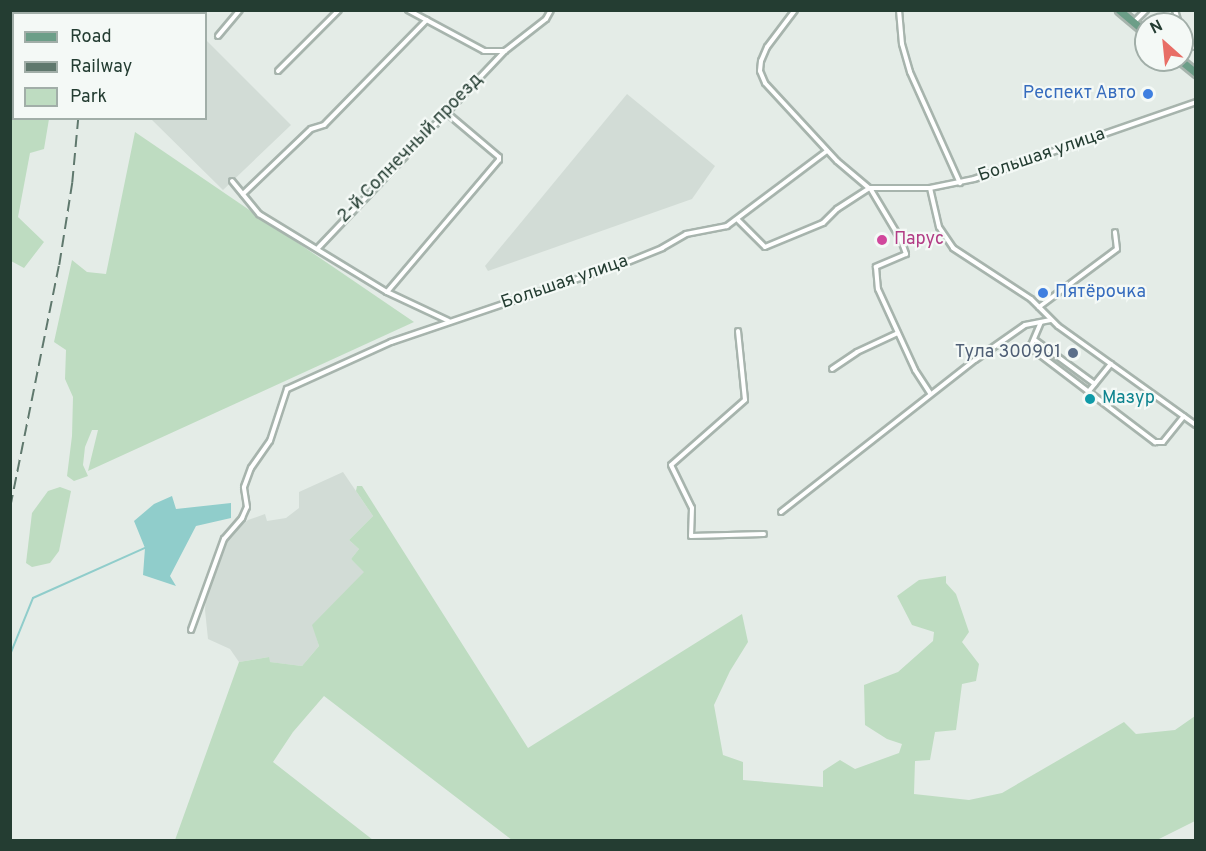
<!DOCTYPE html>
<html>
<head>
<meta charset="utf-8">
<style>
  body { margin:0 }
  #map { position:relative; width:1206px; height:851px; overflow:hidden; background:#e4ece7; font-family:Overpass,sans-serif }
  div>[style] { position:absolute }
  [style*='--x'] { left:calc(var(--x)*1px); top:calc(var(--y)*1px); width:calc(var(--w)*1px); rotate:calc(var(--a)*1deg) }
  .built>* { inset:0; background:#d2dcd6 }
  .green>* { inset:0; background:#bedcc1 }
  .water>* { inset:0; background:#90cdcb }
  .stream>* { height:1.5px; margin:-0.75px; padding:0 0.75px; transform-origin:0.75px; border-radius:0.75px; background:#90cdcb }
  .roads { filter:drop-shadow(2px 0 #a7b4ad) drop-shadow(-2px 0 #a7b4ad) drop-shadow(0 2px #a7b4ad) drop-shadow(0 -2px #a7b4ad) }
  .street>* { height:4px; margin:-2px; padding:0 2px; transform-origin:2px; border-radius:2px; background:#fff }
  .primary>* { height:7px; margin:-3.5px; padding:0 3.5px; transform-origin:3.5px; border-radius:3.5px; background:#6c9e88 }
  .rail>* { height:1.5px; margin-top:-0.75px; transform-origin:0; background:repeating-linear-gradient(90deg,#5f786d 0 12px,transparent 0 18px) }
  .dots>* { width:16px; height:16px; translate:-50% -50%; box-sizing:border-box; border:3px solid #f4f9f6; border-radius:50% }
  span { translate:-50% -50%; white-space:nowrap; text-align:center; line-height:1.15; -webkit-text-stroke:4.5px #f4f9f6; paint-order:stroke }
  .shop-label { font-size:18px; color:#366cbe }
  .right { translate:-100% -50%; text-align:right }
  .left { translate:0 -50%; text-align:left }
  .street-label { font-size:18px; color:#243d32 }
  .hotel-label { font-size:18px; color:#b23c85 }
  .service-label { font-size:18px; color:#4e5e75 }
  .culture-label { font-size:18px; color:#0d838f }
  .frame { position:absolute; inset:0; border:12px solid #243d32; pointer-events:none }
  .legend { position:absolute; left:12px; top:12px; width:195px; height:108px; box-sizing:border-box; background:#f4f9f6; border:2px solid #a1aea8; margin:0; padding:8px 10px; list-style:none; font-size:18px; color:#243d32 }
  .legend li { display:flex; align-items:center; gap:12px; height:30px }
  .legend b { width:30px; border:2px solid #a1aea8 }
  .north { position:absolute; left:1134px; top:12px; width:60px; height:60px; box-sizing:border-box; background:#f4f9f6; border:2px solid #a1aea8; border-radius:50%; rotate:333deg; font-size:16px; font-weight:700; line-height:24px; text-align:center; color:#243d32 }
  .north::after { content:''; display:block; margin:auto; width:21px; height:27px; background:#e86e66; clip-path:polygon(50% 0,100% 100%,50% 72%,0 100%) }
</style>
</head>
<body>
<div id="map">
  <div class="built">
    <i style="clip-path:polygon(206px 40px,291px 125px,223px 190px,151px 119px,206px 118px)"></i>
    <i style="clip-path:polygon(627px 94px,715px 166px,692px 199px,488px 271px,485px 266px)"></i>
    <i style="clip-path:polygon(343px 472px,373px 516px,349px 540px,359px 549px,351px 559px,365px 572px,313px 625px,319px 646px,302px 666px,269px 662px,269px 657px,239px 662px,230px 649px,208px 639px,205px 610px,206px 594px,229px 536px,248px 520px,265px 514px,267px 521px,286px 518px,299px 508px,299px 492px)"></i>
  </div>
  <div class="green">
    <i style="clip-path:polygon(10px 11px,54px 11px,54px 13px,14px 14px,14px 118px,49px 119px,44px 149px,30px 153px,18px 217px,44px 242px,24px 268px,11px 261px)"></i>
    <i style="clip-path:polygon(135px 132px,414px 322px,88px 471px,98px 430px,92px 430px,85px 447px,83px 465px,88px 476px,74px 481px,67px 476px,72px 436px,73px 397px,65px 379px,66px 350px,54px 342px,72px 260px,87px 272px,106px 274px)"></i>
    <i style="clip-path:polygon(357px 486px,362px 486px,528px 748px,742px 614px,748px 642px,730px 671px,714px 705px,723px 755px,743px 762px,743px 780px,823px 787px,823px 771px,840px 760px,855px 769px,899px 753px,902px 744px,887px 739px,865px 725px,864px 685px,898px 672px,933px 641px,934px 632px,912px 625px,897px 596px,919px 580px,946px 576px,946px 583px,956px 594px,969px 632px,962px 642px,979px 664px,976px 681px,962px 684px,956px 730px,935px 732px,930px 760px,915px 761px,914px 794px,969px 800px,1002px 793px,1124px 722px,1136px 734px,1175px 730px,1195px 716px,1195px 821px,1157px 840px,512px 840px,324px 696px,293px 732px,273px 762px,373px 840px,175px 840px,239px 662px,269px 657px,270px 662px,302px 666px,319px 646px,312px 625px,364px 572px,351px 559px,359px 549px,349px 540px,373px 516px,356px 491px)"></i>
    <i style="clip-path:polygon(60px 487px,71px 491px,59px 551px,50px 563px,32px 567px,26px 563px,32px 513px,48px 491px)"></i>
  </div>
  <div class="water">
    <i style="clip-path:polygon(172px 496px,176px 509px,231px 503px,231px 518px,196px 526px,170px 576px,176px 586px,143px 575px,145px 548px,134px 521px,154px 504px)"></i>
  </div>
  <div class="stream">
    <i style="--x:10;--y:655;--w:61;--a:-68"></i>
    <i style="--x:33;--y:598;--w:123;--a:-24.1"></i>
  </div>
  <div class="roads">
    <div class="street">
      <i style="--x:408;--y:10;--w:86;--a:28.3"></i>
      <i style="--x:484;--y:51;--w:21;--a:0"></i>
      <i style="--x:505;--y:51;--w:52;--a:-38"></i>
      <i style="--x:546;--y:19;--w:10;--a:-61"></i>
      <i style="--x:795;--y:10;--w:46;--a:127.1"></i>
      <i style="--x:767;--y:47;--w:15;--a:113"></i>
      <i style="--x:761;--y:61;--w:10;--a:96"></i>
      <i style="--x:760;--y:71;--w:13;--a:67"></i>
      <i style="--x:765;--y:83;--w:106;--a:47.3"></i>
      <i style="--x:837;--y:161;--w:42;--a:40.2"></i>
      <i style="--x:869;--y:188;--w:61;--a:0"></i>
      <i style="--x:930;--y:188;--w:45;--a:-11.6"></i>
      <i style="--x:974;--y:179;--w:235;--a:-19.1"></i>
      <i style="--x:899;--y:10;--w:34;--a:85"></i>
      <i style="--x:902;--y:44;--w:29;--a:74"></i>
      <i style="--x:910;--y:72;--w:122;--a:65.8"></i>
      <i style="--x:1175;--y:10;--w:15;--a:74"></i>
      <i style="--x:1134;--y:22;--w:17;--a:-45"></i>
      <i style="--x:218;--y:36;--w:34;--a:-50"></i>
      <i style="--x:1182;--y:37;--w:11;--a:52"></i>
      <i style="--x:1189;--y:46;--w:7;--a:8"></i>
      <i style="--x:278;--y:71;--w:86;--a:-45"></i>
      <i style="--x:232;--y:181;--w:43;--a:50.7"></i>
      <i style="--x:259;--y:214;--w:150;--a:31.4"></i>
      <i style="--x:387;--y:292;--w:68;--a:25.1"></i>
      <i style="--x:870;--y:188;--w:61;--a:59.2"></i>
      <i style="--x:901;--y:240;--w:15;--a:70"></i>
      <i style="--x:906;--y:254;--w:33;--a:157"></i>
      <i style="--x:876;--y:267;--w:22;--a:85"></i>
      <i style="--x:878;--y:289;--w:89;--a:65.4"></i>
      <i style="--x:915;--y:370;--w:27;--a:57"></i>
      <i style="--x:930;--y:188;--w:40;--a:77"></i>
      <i style="--x:939;--y:227;--w:25;--a:56"></i>
      <i style="--x:953;--y:248;--w:93;--a:33.2"></i>
      <i style="--x:1031;--y:299;--w:38;--a:45"></i>
      <i style="--x:1058;--y:326;--w:170;--a:35.7"></i>
      <i style="--x:243;--y:194;--w:94;--a:-43.7"></i>
      <i style="--x:311;--y:129;--w:14;--a:-17"></i>
      <i style="--x:324;--y:125;--w:147;--a:-45.6"></i>
      <i style="--x:738;--y:220;--w:38;--a:45"></i>
      <i style="--x:765;--y:247;--w:63;--a:-22.5"></i>
      <i style="--x:823;--y:223;--w:20;--a:-45"></i>
      <i style="--x:837;--y:209;--w:38;--a:-33"></i>
      <i style="--x:318;--y:248;--w:272;--a:-46.5"></i>
      <i style="--x:387;--y:292;--w:173;--a:-49.7"></i>
      <i style="--x:499;--y:160;--w:3;--a:-90"></i>
      <i style="--x:499;--y:157;--w:68;--a:-139.8"></i>
      <i style="--x:1039;--y:307;--w:97;--a:-36.6"></i>
      <i style="--x:1117;--y:249;--w:17;--a:-97"></i>
      <i style="--x:1041;--y:322;--w:25;--a:113"></i>
      <i style="--x:1031;--y:345;--w:7;--a:56"></i>
      <i style="--x:1035;--y:351;--w:151;--a:37.2"></i>
      <i style="--x:1155;--y:442;--w:8;--a:0"></i>
      <i style="--x:1163;--y:442;--w:33;--a:-51"></i>
      <i style="--x:738;--y:331;--w:69;--a:84.2"></i>
      <i style="--x:745;--y:400;--w:98;--a:138.7"></i>
      <i style="--x:671;--y:465;--w:48;--a:64"></i>
      <i style="--x:692;--y:508;--w:28;--a:92"></i>
      <i style="--x:691;--y:536;--w:73;--a:-1.6"></i>
      <i style="--x:1035;--y:340;--w:74;--a:36.3"></i>
      <i style="--x:832;--y:369;--w:30;--a:-34"></i>
      <i style="--x:857;--y:352;--w:45;--a:-24.9"></i>
      <i style="--x:1089;--y:391;--w:35;--a:-51"></i>
      <i style="--x:781;--y:512;--w:246;--a:-38.1"></i>
      <i style="--x:975;--y:360;--w:61;--a:-35"></i>
      <i style="--x:1025;--y:325;--w:26;--a:-11"></i>
      <i style="--x:191;--y:630;--w:97;--a:-70.1"></i>
      <i style="--x:224;--y:539;--w:28;--a:-49"></i>
      <i style="--x:242;--y:518;--w:12;--a:-66"></i>
      <i style="--x:247;--y:507;--w:20;--a:-99"></i>
      <i style="--x:244;--y:487;--w:20;--a:-70"></i>
      <i style="--x:251;--y:468;--w:33;--a:-55"></i>
      <i style="--x:270;--y:441;--w:55;--a:-71.9"></i>
      <i style="--x:287;--y:389;--w:114;--a:-24.3"></i>
      <i style="--x:391;--y:342;--w:250;--a:-18.7"></i>
      <i style="--x:628;--y:262;--w:37;--a:-22"></i>
      <i style="--x:662;--y:248;--w:28;--a:-30"></i>
      <i style="--x:686;--y:234;--w:42;--a:-11"></i>
      <i style="--x:727;--y:226;--w:125;--a:-36.9"></i>
    </div>
    <div class="primary">
      <i style="--x:1119;--y:10;--w:35;--a:40"></i>
      <i style="--x:1180;--y:60;--w:21;--a:39"></i>
    </div>
  </div>
  <div class="rail">
    <i style="--x:74;--y:10;--w:4;--a:90"></i>
    <i style="--x:10;--y:507;--w:247;--a:-78.6"></i>
    <i style="--x:59;--y:265;--w:83;--a:-81"></i>
    <i style="--x:72;--y:183;--w:65;--a:-84.7"></i>
  </div>
  <div class="dots">
    <i style="left:1148px;top:94px;background:#3f7fe0"></i>
    <i style="left:882px;top:240px;background:#d1479c"></i>
    <i style="left:1043px;top:293px;background:#3f7fe0"></i>
    <i style="left:1073px;top:353px;background:#5c6f8a"></i>
    <i style="left:1090px;top:399px;background:#0f9aa8"></i>
  </div>
  <div class="shop-label">
    <span class="right" style="left:1136px;top:94px">Респект Авто</span>
    <span class="left" style="left:1055px;top:293px">Пятёрочка</span>
  </div>
  <div class="street-label">
    <span style="left:411px;top:149px;rotate:-46deg">2-й Солнечный проезд</span>
    <span style="left:1042px;top:156px;rotate:-19deg">Большая улица</span>
    <span style="left:565px;top:283px;rotate:-19deg">Большая улица</span>
  </div>
  <div class="hotel-label">
    <span class="left" style="left:894px;top:240px">Парус</span>
  </div>
  <div class="service-label">
    <span class="right" style="left:1061px;top:353px">Тула 300901</span>
  </div>
  <div class="culture-label">
    <span class="left" style="left:1102px;top:399px">Мазур</span>
  </div>
  <div class="frame"></div>
  <ul class="legend">
  <li><b style="height:8px;background:#6c9e88"></b>Road</li>
  <li><b style="height:8px;background:#5f786d"></b>Railway</li>
  <li><b style="height:16px;background:#bedcc1"></b>Park</li>
  </ul>
  <div class="north">N</div>
</div>
</body>
</html>
